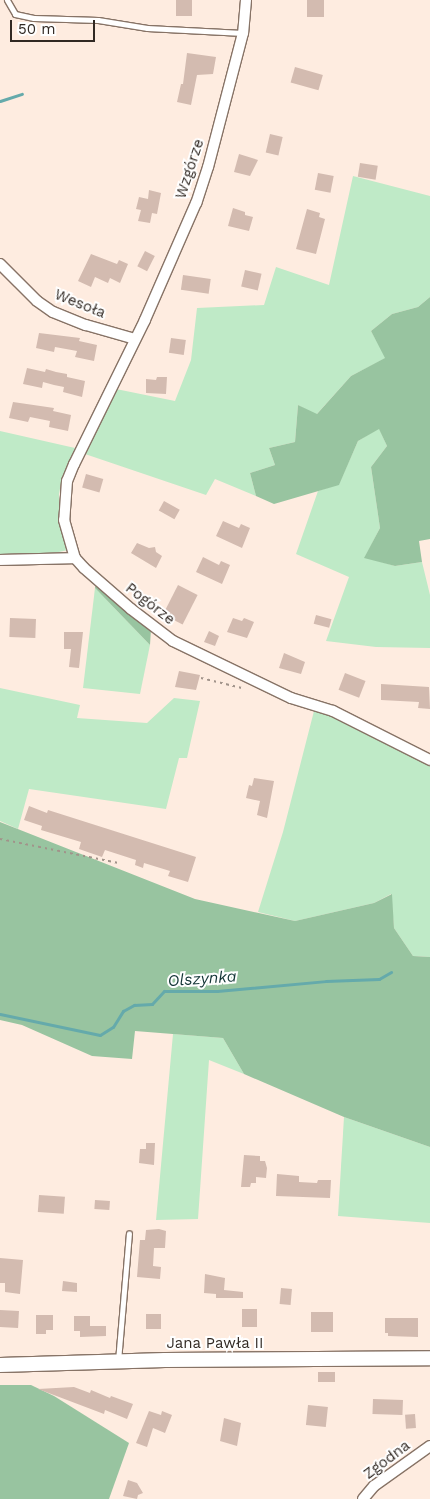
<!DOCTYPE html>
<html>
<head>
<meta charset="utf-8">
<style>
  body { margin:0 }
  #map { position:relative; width:430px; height:1499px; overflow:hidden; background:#feece0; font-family:"Work Sans",sans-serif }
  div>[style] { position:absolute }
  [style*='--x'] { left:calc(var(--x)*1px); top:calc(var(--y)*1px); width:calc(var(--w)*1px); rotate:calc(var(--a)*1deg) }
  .green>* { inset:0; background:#bfeac7 }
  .forest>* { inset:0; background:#98c4a0 }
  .stream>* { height:3px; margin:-1.5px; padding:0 1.5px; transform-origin:1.5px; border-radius:1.5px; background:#65aaab }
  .building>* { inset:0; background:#d3bbb0; transform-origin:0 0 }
  .path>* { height:2px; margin-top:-1px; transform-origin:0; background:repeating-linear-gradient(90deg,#a1938a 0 2.5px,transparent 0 6.5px) }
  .roads { filter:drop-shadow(1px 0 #877366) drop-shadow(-1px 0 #877366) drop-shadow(0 1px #877366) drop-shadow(0 -1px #877366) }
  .lane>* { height:5px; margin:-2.5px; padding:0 2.5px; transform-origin:2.5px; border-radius:2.5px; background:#fff }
  .street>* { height:10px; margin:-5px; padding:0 5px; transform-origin:5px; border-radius:5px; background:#fff }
  .secondary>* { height:14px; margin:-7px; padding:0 7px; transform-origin:7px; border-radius:7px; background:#fff }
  span { translate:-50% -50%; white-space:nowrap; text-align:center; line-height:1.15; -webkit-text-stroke:4px #fff; paint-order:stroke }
  .street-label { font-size:15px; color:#312923 }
  .water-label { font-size:16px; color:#133536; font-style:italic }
  .scale { position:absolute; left:10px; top:20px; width:85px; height:22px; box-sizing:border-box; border:2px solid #312923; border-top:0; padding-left:6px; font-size:15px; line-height:18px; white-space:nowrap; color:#312923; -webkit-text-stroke:4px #fff; paint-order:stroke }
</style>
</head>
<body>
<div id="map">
  <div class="green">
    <i style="clip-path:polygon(353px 176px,430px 196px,430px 297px,418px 307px,392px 314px,371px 331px,386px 358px,351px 376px,316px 415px,298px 405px,295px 442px,269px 448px,275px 465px,250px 473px,256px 496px,215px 479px,206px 495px,85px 454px,116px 389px,175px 401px,191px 360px,197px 308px,264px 305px,276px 267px,329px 285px)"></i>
    <i style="clip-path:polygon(379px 428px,387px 446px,371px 467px,380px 528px,365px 557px,395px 566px,422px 562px,430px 595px,430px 648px,376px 647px,326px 641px,349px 577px,296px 554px,318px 491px,339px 484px,358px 441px)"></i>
    <i style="clip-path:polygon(0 431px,75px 448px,62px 478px,59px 494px,59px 514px,68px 550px,45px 555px,0 556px)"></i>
    <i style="clip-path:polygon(95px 588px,150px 645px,140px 694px,83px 688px)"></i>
    <i style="clip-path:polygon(0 688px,80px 705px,77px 718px,147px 723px,174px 698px,200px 701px,187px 758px,179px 758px,166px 809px,29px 789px,18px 829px,0 821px)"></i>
    <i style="clip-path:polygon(314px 711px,331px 714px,430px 765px,430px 957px,413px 956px,394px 928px,391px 894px,374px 903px,295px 921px,258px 912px,283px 832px)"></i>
    <i style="clip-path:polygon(173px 1034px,223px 1038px,244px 1074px,209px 1060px,198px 1219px,156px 1220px)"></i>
    <i style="clip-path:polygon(344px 1117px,430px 1147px,430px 1223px,338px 1216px)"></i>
  </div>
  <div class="forest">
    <i style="clip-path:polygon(430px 297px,430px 539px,419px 541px,422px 562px,395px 566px,364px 558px,380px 528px,371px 467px,387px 446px,379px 429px,358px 441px,339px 485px,274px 504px,256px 496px,250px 473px,275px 465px,269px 448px,295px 442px,298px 405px,317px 414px,351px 376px,385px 358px,371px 331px,392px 314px,418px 307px)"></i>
    <i style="clip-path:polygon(96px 582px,151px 629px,150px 645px,95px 588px)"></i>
    <i style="clip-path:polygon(0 822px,195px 899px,295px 921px,374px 903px,392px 894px,394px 928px,413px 956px,430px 957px,430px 1147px,344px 1117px,244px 1074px,223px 1038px,135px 1031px,132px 1059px,92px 1056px,22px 1025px,0 1020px)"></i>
    <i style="clip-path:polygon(0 1385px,31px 1385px,54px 1396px,129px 1443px,109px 1499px,0 1499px)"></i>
  </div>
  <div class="stream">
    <i style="--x:0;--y:101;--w:23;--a:-18"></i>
    <i style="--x:0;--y:1014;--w:102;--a:11.9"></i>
    <i style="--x:100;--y:1035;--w:15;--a:-32"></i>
    <i style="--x:113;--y:1027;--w:19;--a:-58"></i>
    <i style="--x:123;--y:1011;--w:13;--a:-29"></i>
    <i style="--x:134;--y:1005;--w:18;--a:-3"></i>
    <i style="--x:152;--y:1004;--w:18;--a:-47"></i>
    <i style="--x:164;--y:991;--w:53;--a:0"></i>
    <i style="--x:217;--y:991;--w:109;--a:-5.2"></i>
    <i style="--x:326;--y:981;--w:53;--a:-2.2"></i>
    <i style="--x:379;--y:979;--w:14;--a:-30"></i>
  </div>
  <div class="building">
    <i style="left:176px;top:0;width:16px;height:16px"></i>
    <i style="left:307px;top:0;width:17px;height:17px"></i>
    <i style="clip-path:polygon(187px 53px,216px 57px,213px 74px,197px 75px,191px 105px,177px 102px,181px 84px,183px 84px)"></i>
    <i style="left:295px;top:67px;width:29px;height:16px;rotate:16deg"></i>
    <i style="left:270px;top:134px;width:13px;height:19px;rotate:13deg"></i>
    <i style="clip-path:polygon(239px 154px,258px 160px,250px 176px,234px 172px)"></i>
    <i style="left:360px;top:163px;width:18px;height:14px;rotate:9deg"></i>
    <i style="left:318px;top:173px;width:16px;height:17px;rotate:11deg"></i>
    <i style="clip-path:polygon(149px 190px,161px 193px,157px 214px,152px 213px,150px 223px,138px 221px,141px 210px,136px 209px,139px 197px,148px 199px)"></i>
    <i style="clip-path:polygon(233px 208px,245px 212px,245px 215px,253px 217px,249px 231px,228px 226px)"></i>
    <i style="clip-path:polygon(307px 209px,320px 213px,319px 217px,325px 219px,316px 254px,296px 249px)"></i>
    <i style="left:145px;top:251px;width:11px;height:17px;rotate:27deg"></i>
    <i style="clip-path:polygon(91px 254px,117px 264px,119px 260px,128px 264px,120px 283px,110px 278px,108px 283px,95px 277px,91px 287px,78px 281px)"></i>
    <i style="left:245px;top:270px;width:17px;height:17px;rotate:13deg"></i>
    <i style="left:183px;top:275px;width:28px;height:15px;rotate:8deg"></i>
    <i style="clip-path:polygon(39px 333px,80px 338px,79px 341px,97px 345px,94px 361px,75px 357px,77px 351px,55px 347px,54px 352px,36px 348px)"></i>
    <i style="left:171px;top:338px;width:15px;height:15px;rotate:8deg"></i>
    <i style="clip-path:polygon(27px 368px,45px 372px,46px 369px,56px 372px,67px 374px,67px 377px,85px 381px,82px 397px,63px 392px,64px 387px,54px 385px,43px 382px,42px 388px,23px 384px)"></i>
    <i style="clip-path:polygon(157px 377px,167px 377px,166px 394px,146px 393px,146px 379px,156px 380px)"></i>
    <i style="clip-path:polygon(13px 402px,54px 408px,53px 411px,71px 415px,68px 431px,49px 427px,50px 421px,30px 417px,28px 422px,9px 418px)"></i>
    <i style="left:86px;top:474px;width:18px;height:14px;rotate:16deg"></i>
    <i style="left:164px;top:501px;width:18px;height:11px;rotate:29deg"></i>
    <i style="clip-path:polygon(223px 521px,239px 528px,241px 524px,250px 528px,242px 548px,216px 536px)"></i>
    <i style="clip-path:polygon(137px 543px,149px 548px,155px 547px,156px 552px,162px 556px,156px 568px,131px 553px)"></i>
    <i style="clip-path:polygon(203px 557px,219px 565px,221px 561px,230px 565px,222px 584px,196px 572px)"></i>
    <i style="left:178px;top:585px;width:22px;height:33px;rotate:27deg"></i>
    <i style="left:316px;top:615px;width:16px;height:9px;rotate:15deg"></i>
    <i style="left:10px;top:618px;width:26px;height:19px;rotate:2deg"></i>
    <i style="clip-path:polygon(233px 618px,242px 621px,244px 618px,254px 622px,247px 638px,227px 632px)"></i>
    <i style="clip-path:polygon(209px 631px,219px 636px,215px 646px,204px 642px)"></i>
    <i style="clip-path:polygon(64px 632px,83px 632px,79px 668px,69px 667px,71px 649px,64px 649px)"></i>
    <i style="clip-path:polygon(284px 653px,305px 662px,301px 674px,279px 668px)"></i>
    <i style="clip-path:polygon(179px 671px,200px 675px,196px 690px,175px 687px)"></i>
    <i style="left:345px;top:673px;width:22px;height:18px;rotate:21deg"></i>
    <i style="clip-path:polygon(381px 684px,429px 687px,430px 709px,418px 708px,419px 702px,381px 700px)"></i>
    <i style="clip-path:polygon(254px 778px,274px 781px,267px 818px,257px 815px,260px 801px,246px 798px,249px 785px,252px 786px)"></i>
    <i style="clip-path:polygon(29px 806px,47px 813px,48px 810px,196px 857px,188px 882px,168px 876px,170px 871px,144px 863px,143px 868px,135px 865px,136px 860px,105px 850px,102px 857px,79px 849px,81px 842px,41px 830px,42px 826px,24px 820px)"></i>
    <i style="clip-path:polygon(146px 1143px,155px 1143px,154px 1165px,139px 1163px,140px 1149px,146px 1149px)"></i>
    <i style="clip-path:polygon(244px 1155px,260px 1156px,260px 1161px,265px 1161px,267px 1168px,266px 1178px,256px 1177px,256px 1183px,251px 1183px,250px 1187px,241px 1187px)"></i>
    <i style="clip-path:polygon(277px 1174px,299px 1176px,299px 1182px,317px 1183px,318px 1180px,331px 1180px,330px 1198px,276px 1196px)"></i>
    <i style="left:39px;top:1195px;width:26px;height:17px;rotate:4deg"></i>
    <i style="left:95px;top:1200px;width:15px;height:9px;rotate:4deg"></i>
    <i style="clip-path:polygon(159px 1229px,166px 1231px,165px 1248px,154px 1248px,153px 1266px,161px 1267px,160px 1279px,137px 1277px,140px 1240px,145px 1240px,146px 1230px)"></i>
    <i style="clip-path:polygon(0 1258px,23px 1260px,20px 1294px,5px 1292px,5px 1283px,0 1283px)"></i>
    <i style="clip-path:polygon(205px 1274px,225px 1278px,224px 1290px,243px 1292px,243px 1298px,216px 1298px,216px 1294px,204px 1293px)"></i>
    <i style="clip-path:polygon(63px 1281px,77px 1283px,77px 1292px,62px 1291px)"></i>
    <i style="left:281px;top:1288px;width:11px;height:16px;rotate:5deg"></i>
    <i style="left:242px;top:1309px;width:15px;height:18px"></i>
    <i style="left:0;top:1310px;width:19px;height:17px;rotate:3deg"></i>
    <i style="left:311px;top:1312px;width:22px;height:20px"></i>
    <i style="left:161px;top:1314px;width:15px;height:15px;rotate:90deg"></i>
    <i style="clip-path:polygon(36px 1315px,53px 1315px,53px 1330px,46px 1330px,46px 1334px,36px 1334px)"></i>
    <i style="clip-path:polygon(74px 1316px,90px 1316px,90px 1326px,106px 1326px,106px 1336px,80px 1337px,80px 1331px,74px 1331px)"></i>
    <i style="clip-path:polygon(385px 1318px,418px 1318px,418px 1337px,388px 1336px,388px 1333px,385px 1333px)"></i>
    <i style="left:318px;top:1372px;width:17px;height:10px"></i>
    <i style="clip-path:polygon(74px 1387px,90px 1393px,91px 1390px,110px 1398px,111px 1396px,133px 1404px,127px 1419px,105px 1410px,104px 1414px,38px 1389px)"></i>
    <i style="left:373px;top:1399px;width:30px;height:15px;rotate:2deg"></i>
    <i style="left:308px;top:1405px;width:20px;height:20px;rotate:6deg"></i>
    <i style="clip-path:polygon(149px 1411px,161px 1415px,162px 1411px,172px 1415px,165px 1433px,153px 1428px,147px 1447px,136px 1443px)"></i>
    <i style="left:415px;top:1414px;width:14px;height:10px;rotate:86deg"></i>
    <i style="clip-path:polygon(224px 1418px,241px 1423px,237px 1446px,220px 1441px)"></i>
    <i style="clip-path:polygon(128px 1480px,137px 1483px,143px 1493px,138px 1495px,137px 1499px,123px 1496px)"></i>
  </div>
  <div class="path">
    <i style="--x:201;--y:678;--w:42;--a:13.7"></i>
    <i style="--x:0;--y:839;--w:121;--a:11.4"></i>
  </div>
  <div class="roads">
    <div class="lane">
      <i style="--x:7;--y:0;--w:16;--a:60"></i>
      <i style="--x:15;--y:14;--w:19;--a:12"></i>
      <i style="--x:34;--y:18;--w:64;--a:1.8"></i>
      <i style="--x:98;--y:20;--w:50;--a:9.3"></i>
      <i style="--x:147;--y:28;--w:96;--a:3"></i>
      <i style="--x:118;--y:1361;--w:128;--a:-85.1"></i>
    </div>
    <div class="street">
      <i style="--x:246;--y:0;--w:33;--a:95"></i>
      <i style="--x:243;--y:33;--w:138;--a:104.6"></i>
      <i style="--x:208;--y:167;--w:38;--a:108"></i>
      <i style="--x:196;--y:203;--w:128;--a:113.6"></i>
      <i style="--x:145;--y:320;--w:161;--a:116.2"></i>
      <i style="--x:74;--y:464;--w:18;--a:112"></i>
      <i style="--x:67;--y:481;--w:39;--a:94"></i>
      <i style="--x:64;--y:520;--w:40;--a:74"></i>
      <i style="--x:75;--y:558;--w:13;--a:48"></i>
      <i style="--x:84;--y:568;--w:62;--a:41.1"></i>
      <i style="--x:131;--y:609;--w:53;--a:37.3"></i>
      <i style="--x:173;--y:641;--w:131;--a:25.8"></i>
      <i style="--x:291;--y:698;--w:44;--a:17.2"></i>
      <i style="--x:333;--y:711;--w:109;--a:26.8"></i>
      <i style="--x:0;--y:264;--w:52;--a:45"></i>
      <i style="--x:37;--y:301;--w:19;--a:35"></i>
      <i style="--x:53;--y:312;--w:35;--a:22"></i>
      <i style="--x:86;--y:325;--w:51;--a:15.9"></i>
      <i style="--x:0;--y:560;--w:75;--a:-1.5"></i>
      <i style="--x:363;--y:1499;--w:17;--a:-50"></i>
      <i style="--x:374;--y:1486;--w:69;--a:-35.5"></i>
    </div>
    <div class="secondary">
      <i style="--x:0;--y:1365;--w:165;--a:-1.7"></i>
      <i style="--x:165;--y:1360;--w:265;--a:-0.4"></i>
    </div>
  </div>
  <div class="street-label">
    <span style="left:190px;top:169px;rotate:-72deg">Wzgórze</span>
    <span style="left:80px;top:304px;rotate:22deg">Wesoła</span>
    <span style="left:150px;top:604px;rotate:38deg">Pogórze</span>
    <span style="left:215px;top:1344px">Jana Pawła II</span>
    <span style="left:387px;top:1460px;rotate:-37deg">Zgodna</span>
  </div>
  <div class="water-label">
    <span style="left:202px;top:979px;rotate:-4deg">Olszynka</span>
  </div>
  <div class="scale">50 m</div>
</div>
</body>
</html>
